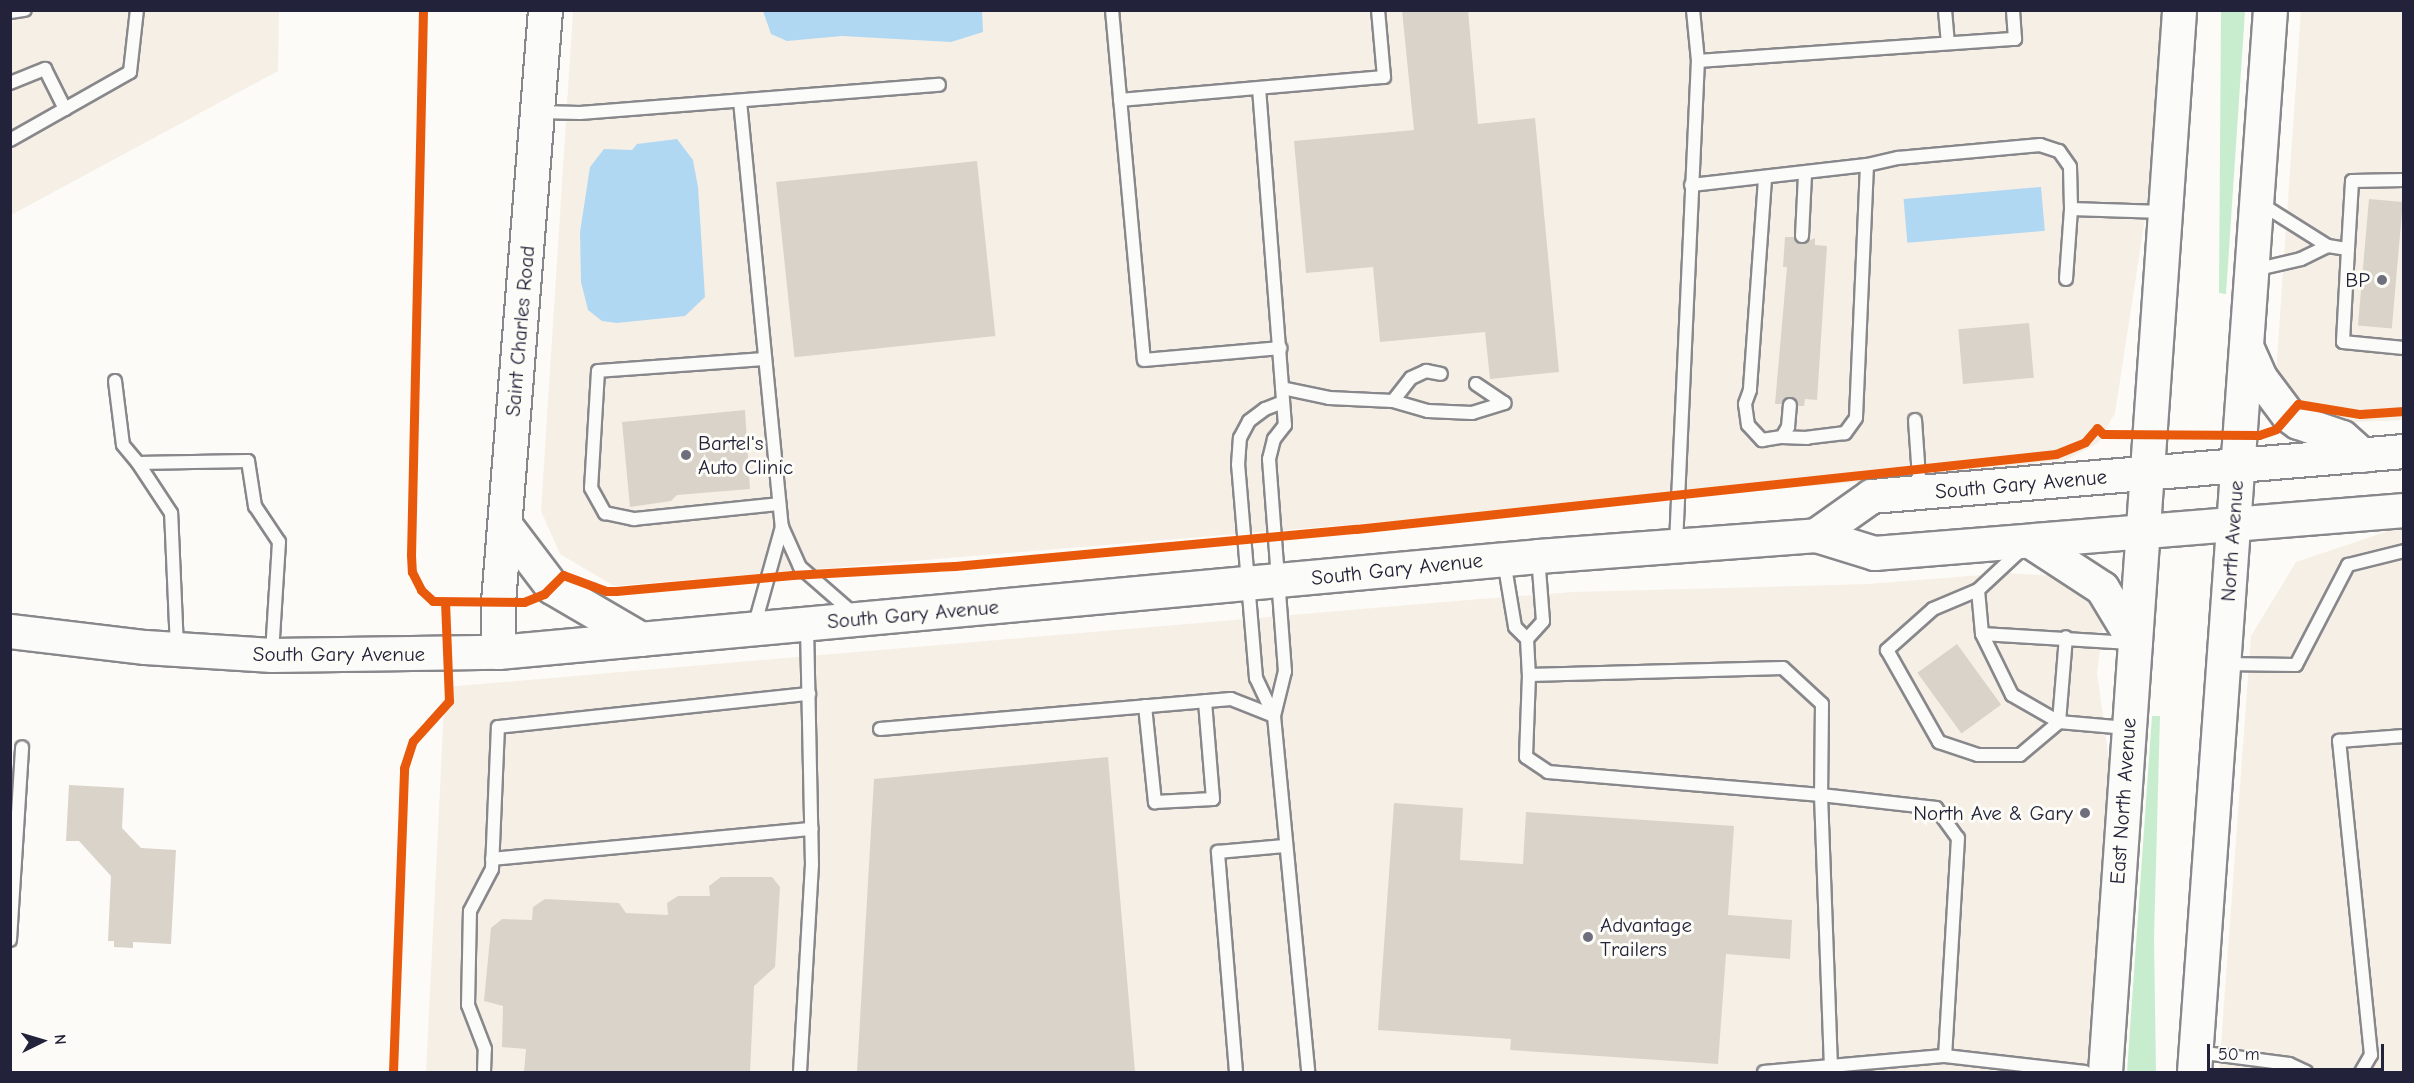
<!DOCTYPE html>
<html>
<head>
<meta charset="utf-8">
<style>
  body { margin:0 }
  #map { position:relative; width:2414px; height:1083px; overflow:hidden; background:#fcfbf8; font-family:"Comic Neue",sans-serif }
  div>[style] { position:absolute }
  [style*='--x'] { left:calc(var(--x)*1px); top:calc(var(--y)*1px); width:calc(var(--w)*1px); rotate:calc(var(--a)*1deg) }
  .built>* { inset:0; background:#f6efe5 }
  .green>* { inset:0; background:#c8edce }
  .water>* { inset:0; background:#b1d8f2; transform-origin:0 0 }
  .building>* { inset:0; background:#dad3ca; transform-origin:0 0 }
  .roads { filter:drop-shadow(2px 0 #88888c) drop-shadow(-2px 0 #88888c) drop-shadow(0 2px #88888c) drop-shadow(0 -2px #88888c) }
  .lane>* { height:12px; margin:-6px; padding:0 6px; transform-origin:6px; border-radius:6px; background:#fbfbf9 }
  .secondary>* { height:33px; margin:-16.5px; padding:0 16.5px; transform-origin:16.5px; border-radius:16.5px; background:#fbfbf9 }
  .primary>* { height:33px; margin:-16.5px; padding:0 16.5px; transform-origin:16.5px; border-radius:16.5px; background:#fbfbf9 }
  .cycleway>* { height:9px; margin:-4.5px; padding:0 4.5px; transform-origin:4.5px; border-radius:4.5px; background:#e8590c }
  .dots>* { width:16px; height:16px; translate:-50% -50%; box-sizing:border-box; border:3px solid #fdfcf7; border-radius:50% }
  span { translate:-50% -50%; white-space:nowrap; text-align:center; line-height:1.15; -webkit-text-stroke:6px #fdfcf7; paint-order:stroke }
  .poi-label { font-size:21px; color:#22223b }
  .right { translate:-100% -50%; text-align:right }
  .left { translate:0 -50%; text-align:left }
  .street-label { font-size:21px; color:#22223b }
  .frame { position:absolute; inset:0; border:12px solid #22223b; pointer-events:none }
  .north { position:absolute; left:12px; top:1011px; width:60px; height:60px; -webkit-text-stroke:4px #fdfcf7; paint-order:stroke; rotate:85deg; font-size:16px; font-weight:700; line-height:24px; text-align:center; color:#22223b }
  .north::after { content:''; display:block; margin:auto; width:21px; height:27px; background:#22223b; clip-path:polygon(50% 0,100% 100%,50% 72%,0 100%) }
  .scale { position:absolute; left:2207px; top:1044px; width:177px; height:27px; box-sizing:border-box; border:3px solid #22223b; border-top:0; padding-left:8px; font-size:18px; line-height:21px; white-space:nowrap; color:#22223b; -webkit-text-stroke:4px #fdfcf7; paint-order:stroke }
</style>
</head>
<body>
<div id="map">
  <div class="built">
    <i style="clip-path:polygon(11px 11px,279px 11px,278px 71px,11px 215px)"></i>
    <i style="clip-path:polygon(573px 11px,2167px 11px,2160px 121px,2115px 413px,2098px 443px,2066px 460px,1860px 482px,614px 586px,560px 554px,541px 511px)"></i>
    <i style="clip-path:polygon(2301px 11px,2403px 11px,2403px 420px,2331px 423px,2306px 416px,2276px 373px)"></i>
    <i style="clip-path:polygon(2403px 526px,2403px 1072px,2219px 1072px,2251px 636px,2296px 562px)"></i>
    <i style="clip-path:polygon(2008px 573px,2055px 576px,2105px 610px,2097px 673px,2111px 775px,2090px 1072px,426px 1072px,445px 687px,1468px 600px,1572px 592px,1868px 584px)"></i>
  </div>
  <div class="green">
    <i style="clip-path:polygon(2221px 11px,2245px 11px,2226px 294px,2219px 293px)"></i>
    <i style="clip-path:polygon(2152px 716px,2160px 716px,2154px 938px,2156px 1072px,2127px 1072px)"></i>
  </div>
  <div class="water">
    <i style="clip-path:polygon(763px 11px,982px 11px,983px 32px,951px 42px,842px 36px,787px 41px,771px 34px)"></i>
    <i style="clip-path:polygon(677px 139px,693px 160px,698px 187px,705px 297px,685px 316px,617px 323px,602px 321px,588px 310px,581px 282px,580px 232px,590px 167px,604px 149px,632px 150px,637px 144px)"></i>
    <i style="left:2041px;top:187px;width:44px;height:138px;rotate:85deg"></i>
  </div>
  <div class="building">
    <i style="clip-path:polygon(1402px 10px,1468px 10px,1478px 124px,1535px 118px,1559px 372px,1490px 379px,1485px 332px,1380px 342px,1373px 267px,1306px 273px,1294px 141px,1414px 130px)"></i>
    <i style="left:977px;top:161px;width:176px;height:202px;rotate:84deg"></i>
    <i style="left:2369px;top:199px;width:34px;height:127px;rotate:5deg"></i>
    <i style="clip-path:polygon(1785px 237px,1794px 237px,1801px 244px,1815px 238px,1815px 245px,1827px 246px,1817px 400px,1805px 399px,1804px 406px,1798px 406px,1790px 397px,1782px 404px,1775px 404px,1787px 267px,1783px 267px)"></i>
    <i style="left:2029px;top:323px;width:55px;height:71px;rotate:85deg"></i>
    <i style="clip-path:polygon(745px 410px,750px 489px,677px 495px,671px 501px,630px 507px,622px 422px)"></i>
    <i style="left:1957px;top:644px;width:75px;height:49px;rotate:54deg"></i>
    <i style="clip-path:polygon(1108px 757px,1135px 1072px,857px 1072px,874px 779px)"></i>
    <i style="clip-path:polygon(69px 785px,124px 788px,122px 828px,141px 848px,176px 850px,171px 944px,133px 942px,133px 948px,114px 947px,114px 941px,108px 941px,111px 876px,79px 841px,66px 841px)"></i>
    <i style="clip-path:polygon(1394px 803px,1463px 808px,1460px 860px,1523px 864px,1526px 812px,1734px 826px,1728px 915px,1792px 920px,1790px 959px,1726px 954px,1718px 1064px,1510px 1050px,1511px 1039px,1378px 1030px)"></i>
    <i style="clip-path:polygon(721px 877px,772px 877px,780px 887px,775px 967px,754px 986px,750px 1072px,524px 1072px,526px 1049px,502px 1047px,503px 1006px,484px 1001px,491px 928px,502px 919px,532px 920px,533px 907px,545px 899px,619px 903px,626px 913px,668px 915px,667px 903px,678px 896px,710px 896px,709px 886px)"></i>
  </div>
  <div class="roads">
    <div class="lane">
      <i style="--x:1112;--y:10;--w:351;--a:84.8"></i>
      <i style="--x:1144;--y:360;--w:137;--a:-5"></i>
      <i style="--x:1693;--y:10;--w:51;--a:84.4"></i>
      <i style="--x:1945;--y:10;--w:33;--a:85"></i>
      <i style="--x:10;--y:12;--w:15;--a:-8"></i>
      <i style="--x:10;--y:83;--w:38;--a:-22"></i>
      <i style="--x:45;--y:69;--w:45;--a:63.4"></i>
      <i style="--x:1259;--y:88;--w:338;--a:85.6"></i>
      <i style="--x:1285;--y:425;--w:18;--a:128"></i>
      <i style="--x:1274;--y:439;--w:21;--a:104"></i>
      <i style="--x:1269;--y:459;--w:213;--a:85.7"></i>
      <i style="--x:1285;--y:671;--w:46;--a:103.7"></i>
      <i style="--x:1120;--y:100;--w:265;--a:-5"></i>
      <i style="--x:1384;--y:77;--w:67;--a:-95.1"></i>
      <i style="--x:740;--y:101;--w:428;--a:84.4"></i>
      <i style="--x:782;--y:527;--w:44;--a:65.8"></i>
      <i style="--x:800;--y:567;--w:72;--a:41"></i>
      <i style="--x:538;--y:112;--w:42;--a:1.4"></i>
      <i style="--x:580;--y:113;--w:360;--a:-4.5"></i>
      <i style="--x:10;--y:140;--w:138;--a:-29.5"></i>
      <i style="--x:130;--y:72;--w:62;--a:-83.6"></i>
      <i style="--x:1867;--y:165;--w:32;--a:-13"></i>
      <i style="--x:1898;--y:158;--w:143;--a:-5.2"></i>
      <i style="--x:2040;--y:145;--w:20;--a:18"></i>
      <i style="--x:2059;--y:151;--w:19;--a:55"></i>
      <i style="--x:2070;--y:167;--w:42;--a:88.6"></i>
      <i style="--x:1765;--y:179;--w:212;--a:94.1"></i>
      <i style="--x:1750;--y:390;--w:15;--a:110"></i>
      <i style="--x:1745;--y:404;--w:21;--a:82"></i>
      <i style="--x:1748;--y:425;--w:21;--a:47"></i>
      <i style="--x:1762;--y:440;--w:20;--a:-9"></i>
      <i style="--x:1782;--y:437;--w:12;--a:-59"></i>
      <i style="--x:1788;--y:427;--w:22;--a:-85"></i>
      <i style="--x:1691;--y:185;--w:177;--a:-6.5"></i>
      <i style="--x:1867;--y:165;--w:253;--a:92.5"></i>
      <i style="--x:1856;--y:418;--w:19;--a:126"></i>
      <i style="--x:1845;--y:433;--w:38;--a:173"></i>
      <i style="--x:1807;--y:438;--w:25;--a:-178"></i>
      <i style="--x:2258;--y:202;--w:83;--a:32.2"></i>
      <i style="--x:2328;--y:246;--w:20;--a:9"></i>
      <i style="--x:2348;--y:249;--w:68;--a:-86.6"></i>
      <i style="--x:2352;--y:181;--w:52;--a:-1.1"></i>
      <i style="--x:1802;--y:236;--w:62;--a:-87.2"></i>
      <i style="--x:2348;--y:249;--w:93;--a:93.1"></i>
      <i style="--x:2343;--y:342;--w:61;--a:5.6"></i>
      <i style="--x:2254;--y:270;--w:48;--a:-13.2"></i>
      <i style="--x:2301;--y:259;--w:30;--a:-26"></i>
      <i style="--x:2066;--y:279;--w:70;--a:-85.9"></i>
      <i style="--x:2071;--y:209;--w:92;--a:1.9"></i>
      <i style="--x:765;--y:359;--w:167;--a:175.9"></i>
      <i style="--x:598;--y:371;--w:117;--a:93.4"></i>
      <i style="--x:591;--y:488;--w:29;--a:61"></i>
      <i style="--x:605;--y:513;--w:30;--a:12"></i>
      <i style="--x:634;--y:519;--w:146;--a:-5.9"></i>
      <i style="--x:115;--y:381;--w:64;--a:82.9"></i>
      <i style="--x:123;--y:445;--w:23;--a:50"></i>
      <i style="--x:1476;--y:384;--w:34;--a:34"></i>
      <i style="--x:1282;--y:388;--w:48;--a:12"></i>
      <i style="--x:1329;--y:398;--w:64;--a:2.7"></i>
      <i style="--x:1393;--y:401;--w:36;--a:16"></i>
      <i style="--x:1428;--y:411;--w:44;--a:2.6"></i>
      <i style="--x:1472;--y:413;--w:34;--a:-17"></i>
      <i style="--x:1393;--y:401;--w:29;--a:-52"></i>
      <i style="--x:1411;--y:378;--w:17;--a:-25"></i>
      <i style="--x:1426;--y:371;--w:15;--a:11"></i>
      <i style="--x:1915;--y:420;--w:71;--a:86"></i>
      <i style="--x:1676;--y:544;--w:484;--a:-87.4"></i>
      <i style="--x:1698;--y:61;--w:318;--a:-4"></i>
      <i style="--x:2015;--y:39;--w:29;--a:-94"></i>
      <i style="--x:2023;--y:548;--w:62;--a:137"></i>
      <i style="--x:1978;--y:590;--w:44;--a:84.8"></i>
      <i style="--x:1982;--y:634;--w:149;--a:3.5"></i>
      <i style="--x:1504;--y:561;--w:67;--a:80.5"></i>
      <i style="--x:1515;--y:627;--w:17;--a:45"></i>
      <i style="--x:1527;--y:639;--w:36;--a:87"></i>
      <i style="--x:1529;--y:675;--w:254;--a:-1.6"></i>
      <i style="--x:1783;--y:668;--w:53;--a:42.7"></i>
      <i style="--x:1822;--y:704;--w:91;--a:90.6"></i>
      <i style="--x:1821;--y:795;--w:116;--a:6.4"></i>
      <i style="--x:1936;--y:808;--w:37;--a:54"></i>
      <i style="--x:1958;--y:838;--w:218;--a:93.4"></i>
      <i style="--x:1945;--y:1056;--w:141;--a:6.5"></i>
      <i style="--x:1978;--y:590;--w:49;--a:157.1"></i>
      <i style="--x:1933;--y:609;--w:62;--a:138.3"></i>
      <i style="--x:1887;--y:650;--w:106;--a:60.5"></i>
      <i style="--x:1939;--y:742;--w:41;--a:18.4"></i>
      <i style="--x:1978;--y:755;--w:42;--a:0"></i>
      <i style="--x:2020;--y:755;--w:51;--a:-40.2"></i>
      <i style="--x:2059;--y:722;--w:85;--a:-85.3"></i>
      <i style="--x:754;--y:627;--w:104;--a:-74.4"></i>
      <i style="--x:1982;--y:634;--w:68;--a:63.8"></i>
      <i style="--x:2012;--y:695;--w:54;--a:29.9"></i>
      <i style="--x:2059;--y:722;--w:68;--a:5"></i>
      <i style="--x:1527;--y:639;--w:24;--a:-48"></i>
      <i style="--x:1543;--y:621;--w:65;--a:-94.4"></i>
      <i style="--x:177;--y:648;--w:135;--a:-92.5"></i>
      <i style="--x:171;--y:513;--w:60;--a:-123.4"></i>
      <i style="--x:138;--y:463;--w:110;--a:-1"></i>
      <i style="--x:248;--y:461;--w:46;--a:81.2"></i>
      <i style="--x:255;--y:506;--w:43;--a:56.3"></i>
      <i style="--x:279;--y:542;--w:111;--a:93.6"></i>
      <i style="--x:2224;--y:664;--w:72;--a:0.8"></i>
      <i style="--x:2296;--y:665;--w:113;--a:-62.5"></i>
      <i style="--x:2348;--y:565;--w:58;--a:-14"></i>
      <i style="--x:1529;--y:675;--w:82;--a:92.1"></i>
      <i style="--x:1526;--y:757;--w:27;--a:34"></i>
      <i style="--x:1548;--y:772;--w:274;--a:4.8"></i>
      <i style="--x:1821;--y:795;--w:271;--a:87.9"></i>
      <i style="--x:1145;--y:706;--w:97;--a:84.1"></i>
      <i style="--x:1155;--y:802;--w:58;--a:-3"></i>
      <i style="--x:1213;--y:799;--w:98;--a:-94.7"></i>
      <i style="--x:1274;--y:716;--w:42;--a:-115.3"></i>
      <i style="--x:1256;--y:678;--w:214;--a:-94.8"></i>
      <i style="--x:1238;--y:465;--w:27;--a:-86"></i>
      <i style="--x:1240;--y:438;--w:19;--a:-62"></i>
      <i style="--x:1249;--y:421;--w:20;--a:-37"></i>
      <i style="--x:1265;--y:409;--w:19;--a:-21"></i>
      <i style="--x:880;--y:729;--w:352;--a:-4.9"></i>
      <i style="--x:1231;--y:699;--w:46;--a:21.6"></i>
      <i style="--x:1274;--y:716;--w:358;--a:84.5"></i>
      <i style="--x:492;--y:859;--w:321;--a:-5.4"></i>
      <i style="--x:10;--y:940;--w:193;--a:-86.4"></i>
      <i style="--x:2197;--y:1052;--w:93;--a:7.4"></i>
      <i style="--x:2289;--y:1064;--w:19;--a:25"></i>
      <i style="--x:484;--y:1072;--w:23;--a:-88"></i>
      <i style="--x:485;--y:1049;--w:47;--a:-111.1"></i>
      <i style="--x:468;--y:1005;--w:94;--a:-88.8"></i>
      <i style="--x:470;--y:911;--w:47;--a:-62.4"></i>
      <i style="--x:492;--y:869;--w:142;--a:-87.6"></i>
      <i style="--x:498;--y:727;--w:313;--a:-6.1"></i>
      <i style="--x:800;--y:1072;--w:207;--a:-86.7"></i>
      <i style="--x:812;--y:865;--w:240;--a:-91.2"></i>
      <i style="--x:1236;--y:1072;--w:221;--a:-94.7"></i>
      <i style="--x:1218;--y:852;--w:66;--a:-5.2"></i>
      <i style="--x:1764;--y:1072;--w:182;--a:-5.1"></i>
      <i style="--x:2361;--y:1072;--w:20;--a:-60"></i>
      <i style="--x:2371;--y:1055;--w:316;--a:-95.8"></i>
      <i style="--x:2339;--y:741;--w:65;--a:-4.4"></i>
    </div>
    <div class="secondary">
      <i style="--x:505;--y:525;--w:78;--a:52.8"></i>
      <i style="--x:552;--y:587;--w:103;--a:30.3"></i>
      <i style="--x:1816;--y:535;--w:67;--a:-35.3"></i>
      <i style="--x:1871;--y:496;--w:535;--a:-4.83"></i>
      <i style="--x:10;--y:631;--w:136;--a:6.8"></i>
      <i style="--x:145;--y:647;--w:127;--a:3.6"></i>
      <i style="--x:272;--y:655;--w:226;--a:-0.8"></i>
      <i style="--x:498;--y:652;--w:1044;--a:-5.27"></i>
      <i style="--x:1538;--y:556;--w:279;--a:-4.3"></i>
      <i style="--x:1816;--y:535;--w:61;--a:17.2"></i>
      <i style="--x:1874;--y:553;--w:532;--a:-4.64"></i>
      <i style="--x:498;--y:652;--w:50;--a:-90"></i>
      <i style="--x:498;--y:602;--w:594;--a:-85.46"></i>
    </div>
    <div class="primary">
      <i style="--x:2246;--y:346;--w:36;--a:66"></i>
      <i style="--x:2261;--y:379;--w:45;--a:53.1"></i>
      <i style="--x:2288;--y:415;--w:12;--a:35"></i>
      <i style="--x:2298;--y:422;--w:46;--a:18.8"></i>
      <i style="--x:2342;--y:437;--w:27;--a:42"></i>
      <i style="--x:2030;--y:541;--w:86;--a:33.1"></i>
      <i style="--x:2102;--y:588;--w:64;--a:59"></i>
      <i style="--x:2105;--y:1072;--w:1065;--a:-86.01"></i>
      <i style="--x:2194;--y:1072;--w:1065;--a:-85.91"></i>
    </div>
  </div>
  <div class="cycleway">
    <i style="--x:423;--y:10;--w:545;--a:91.26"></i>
    <i style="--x:411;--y:555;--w:17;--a:87"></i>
    <i style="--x:412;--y:572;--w:20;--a:63"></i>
    <i style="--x:421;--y:590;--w:16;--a:43"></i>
    <i style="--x:433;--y:601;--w:91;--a:0.6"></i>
    <i style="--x:524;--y:602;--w:22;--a:-22"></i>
    <i style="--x:544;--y:594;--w:27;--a:-45"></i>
    <i style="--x:563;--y:575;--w:46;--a:20.4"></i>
    <i style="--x:606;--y:591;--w:10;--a:0"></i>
    <i style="--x:616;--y:591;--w:177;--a:-5.2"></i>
    <i style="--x:792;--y:575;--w:163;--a:-3.2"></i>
    <i style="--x:955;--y:566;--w:403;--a:-5.3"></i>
    <i style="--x:1356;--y:529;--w:704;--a:-6.12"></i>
    <i style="--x:2056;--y:454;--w:31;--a:-22"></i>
    <i style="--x:2085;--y:442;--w:18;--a:-49"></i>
    <i style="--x:2097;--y:428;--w:8;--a:45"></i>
    <i style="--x:2103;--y:434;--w:156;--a:0.4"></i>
    <i style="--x:2259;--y:435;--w:18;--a:-19"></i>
    <i style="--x:2276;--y:429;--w:33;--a:-49"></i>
    <i style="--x:2298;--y:404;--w:63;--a:9.2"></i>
    <i style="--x:2360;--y:414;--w:44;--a:-3.9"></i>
    <i style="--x:393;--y:1072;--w:304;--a:-87.9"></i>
    <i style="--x:404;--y:768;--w:28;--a:-72"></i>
    <i style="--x:413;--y:741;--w:54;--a:-48"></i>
    <i style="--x:449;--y:701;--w:98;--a:-92.3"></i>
  </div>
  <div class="dots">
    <i style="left:2382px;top:280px;background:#6e6e7d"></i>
    <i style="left:686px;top:455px;background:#6e6e7d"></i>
    <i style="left:2085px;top:813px;background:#6e6e7d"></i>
    <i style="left:1588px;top:937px;background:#6e6e7d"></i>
  </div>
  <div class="poi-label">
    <span class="right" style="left:2370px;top:280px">BP</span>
    <span class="left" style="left:698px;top:455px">Bartel's<br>Auto Clinic</span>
    <span class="right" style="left:2073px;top:813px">North Ave &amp; Gary</span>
    <span class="left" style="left:1600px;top:937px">Advantage<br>Trailers</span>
  </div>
  <div class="street-label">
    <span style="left:520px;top:331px;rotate:-85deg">Saint Charles Road</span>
    <span style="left:2021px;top:484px;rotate:-5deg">South Gary Avenue</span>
    <span style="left:2232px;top:541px;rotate:-86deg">North Avenue</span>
    <span style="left:1397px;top:569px;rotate:-6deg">South Gary Avenue</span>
    <span style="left:913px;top:614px;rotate:-5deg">South Gary Avenue</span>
    <span style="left:339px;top:654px">South Gary Avenue</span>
    <span style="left:2123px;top:801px;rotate:-86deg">East North Avenue</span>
  </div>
  <div class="frame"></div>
  <div class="north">N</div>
  <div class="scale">50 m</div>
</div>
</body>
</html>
